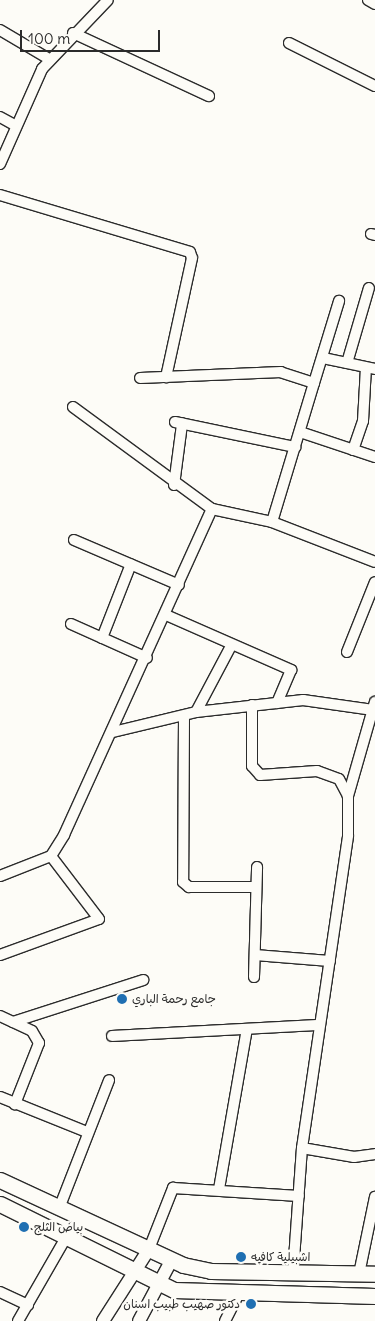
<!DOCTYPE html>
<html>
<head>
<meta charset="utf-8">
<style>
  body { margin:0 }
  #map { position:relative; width:375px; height:1321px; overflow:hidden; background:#fdfcf7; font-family:Delius,"Playpen Sans Arabic",sans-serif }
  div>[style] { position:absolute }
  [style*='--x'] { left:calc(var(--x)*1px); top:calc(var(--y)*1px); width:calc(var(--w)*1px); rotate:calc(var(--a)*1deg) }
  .roads { filter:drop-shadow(1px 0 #2b2b2b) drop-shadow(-1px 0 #2b2b2b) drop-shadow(0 1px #2b2b2b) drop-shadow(0 -1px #2b2b2b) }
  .minor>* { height:10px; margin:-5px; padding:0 5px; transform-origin:5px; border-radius:5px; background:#fdfcf7 }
  .tertiary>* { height:12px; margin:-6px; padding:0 6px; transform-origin:6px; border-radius:6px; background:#fdfcf7 }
  .secondary>* { height:15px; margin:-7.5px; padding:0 7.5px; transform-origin:7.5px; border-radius:7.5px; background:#fdfcf7 }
  .dots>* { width:14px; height:14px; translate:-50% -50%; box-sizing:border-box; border:2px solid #fdfcf7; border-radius:50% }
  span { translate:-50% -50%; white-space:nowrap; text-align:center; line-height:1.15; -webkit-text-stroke:5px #fdfcf7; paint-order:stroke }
  .poi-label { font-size:12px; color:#2b2b2b }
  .left { translate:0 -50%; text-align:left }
  .right { translate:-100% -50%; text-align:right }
  .scale { position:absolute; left:20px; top:30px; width:140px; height:22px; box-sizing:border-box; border:2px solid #2b2b2b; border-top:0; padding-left:6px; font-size:15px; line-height:18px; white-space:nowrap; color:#2b2b2b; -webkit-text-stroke:4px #fdfcf7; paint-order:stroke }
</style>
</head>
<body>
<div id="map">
  <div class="roads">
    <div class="minor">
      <i style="--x:368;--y:0;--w:8;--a:30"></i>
      <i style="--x:0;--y:30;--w:57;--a:30.6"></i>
      <i style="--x:73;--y:33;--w:150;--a:24.9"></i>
      <i style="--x:289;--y:43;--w:96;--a:26.6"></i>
      <i style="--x:0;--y:117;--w:18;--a:29"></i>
      <i style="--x:0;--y:164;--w:104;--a:-66.1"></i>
      <i style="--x:42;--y:69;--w:95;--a:-46.3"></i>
      <i style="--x:0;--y:195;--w:198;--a:16.7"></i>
      <i style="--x:190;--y:252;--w:6;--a:72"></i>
      <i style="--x:192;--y:258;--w:122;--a:102.3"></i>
      <i style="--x:371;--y:234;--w:4;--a:14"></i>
      <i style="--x:323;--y:358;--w:53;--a:11.9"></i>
      <i style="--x:347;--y:363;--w:78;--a:-73.7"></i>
      <i style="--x:314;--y:383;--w:86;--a:-73"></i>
      <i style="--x:73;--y:407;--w:172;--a:36.3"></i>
      <i style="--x:212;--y:509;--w:61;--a:12.2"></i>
      <i style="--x:272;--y:522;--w:145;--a:-73.2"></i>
      <i style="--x:314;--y:383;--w:35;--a:-162"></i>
      <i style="--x:281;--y:372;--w:141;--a:177.6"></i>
      <i style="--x:175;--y:422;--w:123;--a:11.8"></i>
      <i style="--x:300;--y:432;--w:79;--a:18.4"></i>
      <i style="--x:353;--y:450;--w:31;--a:-71"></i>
      <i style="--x:363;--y:421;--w:53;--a:-86.8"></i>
      <i style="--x:174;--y:485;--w:62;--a:-82.5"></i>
      <i style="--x:272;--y:522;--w:110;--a:21.2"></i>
      <i style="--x:74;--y:540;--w:114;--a:23.2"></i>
      <i style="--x:166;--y:615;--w:137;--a:23.7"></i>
      <i style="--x:291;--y:670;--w:36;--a:113"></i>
      <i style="--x:71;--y:624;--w:83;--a:24.1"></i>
      <i style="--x:102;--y:638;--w:79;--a:-68.6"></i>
      <i style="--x:347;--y:652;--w:75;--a:-68.2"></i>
      <i style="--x:252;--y:705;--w:61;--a:90"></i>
      <i style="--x:252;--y:766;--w:12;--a:48"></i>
      <i style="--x:260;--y:775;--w:57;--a:-4"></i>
      <i style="--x:317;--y:771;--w:23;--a:20"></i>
      <i style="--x:339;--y:779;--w:19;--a:62"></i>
      <i style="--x:196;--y:712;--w:75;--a:-62.1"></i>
      <i style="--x:184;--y:716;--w:166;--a:90.3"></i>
      <i style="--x:183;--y:882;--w:8;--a:40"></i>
      <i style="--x:189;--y:887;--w:65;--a:0"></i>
      <i style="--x:113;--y:732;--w:85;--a:-13.5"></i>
      <i style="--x:196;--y:712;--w:108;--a:-6.4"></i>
      <i style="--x:303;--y:700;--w:71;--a:8.1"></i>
      <i style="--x:0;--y:876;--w:55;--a:-21.4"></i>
      <i style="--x:51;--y:856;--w:25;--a:-58"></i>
      <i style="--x:64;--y:835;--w:358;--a:-65.6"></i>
      <i style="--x:0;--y:955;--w:105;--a:-20"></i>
      <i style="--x:99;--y:919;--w:79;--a:-127.3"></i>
      <i style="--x:255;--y:955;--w:75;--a:4.6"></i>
      <i style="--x:254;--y:977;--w:110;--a:-88.4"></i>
      <i style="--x:0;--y:1016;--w:35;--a:25"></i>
      <i style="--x:32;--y:1031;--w:14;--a:60"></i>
      <i style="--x:39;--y:1043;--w:66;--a:111.5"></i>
      <i style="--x:13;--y:1022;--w:137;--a:-17.9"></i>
      <i style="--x:112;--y:1036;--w:205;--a:-3.1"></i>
      <i style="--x:0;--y:1097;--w:94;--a:21.9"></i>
      <i style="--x:302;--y:1148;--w:53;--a:9.8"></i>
      <i style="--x:354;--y:1157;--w:21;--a:-8"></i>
      <i style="--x:219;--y:1189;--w:162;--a:-80.1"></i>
      <i style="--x:60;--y:1206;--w:135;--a:-68.7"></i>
      <i style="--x:149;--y:1249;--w:66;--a:-68.5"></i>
      <i style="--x:173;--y:1188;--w:126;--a:3.6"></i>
      <i style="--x:293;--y:1273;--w:125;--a:-85.9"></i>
      <i style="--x:302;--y:1148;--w:316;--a:-81.6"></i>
      <i style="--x:348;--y:835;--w:39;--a:-90"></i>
      <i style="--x:348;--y:796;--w:98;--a:-74"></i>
      <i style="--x:359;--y:1274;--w:79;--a:-78.3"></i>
      <i style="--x:0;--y:1292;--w:31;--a:25"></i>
      <i style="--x:18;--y:1321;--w:100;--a:-60.1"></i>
      <i style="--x:225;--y:1321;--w:30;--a:-63"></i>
    </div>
    <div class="tertiary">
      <i style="--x:103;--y:1321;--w:85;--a:-57.4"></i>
      <i style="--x:139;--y:1321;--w:68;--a:-61.9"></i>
    </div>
    <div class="secondary">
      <i style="--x:0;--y:1180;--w:202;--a:24.9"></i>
      <i style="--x:183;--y:1265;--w:29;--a:12"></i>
      <i style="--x:211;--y:1271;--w:164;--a:1"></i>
      <i style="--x:0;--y:1204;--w:194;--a:26.3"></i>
      <i style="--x:174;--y:1290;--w:201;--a:1.7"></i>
    </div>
  </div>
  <div class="dots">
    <i style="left:122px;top:999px;background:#1f6fb2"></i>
    <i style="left:24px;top:1227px;background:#1f6fb2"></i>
    <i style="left:241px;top:1257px;background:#1f6fb2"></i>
    <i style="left:251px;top:1304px;background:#1f6fb2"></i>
  </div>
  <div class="poi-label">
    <span class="left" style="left:132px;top:999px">جامع رحمة الباري</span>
    <span class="left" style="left:34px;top:1227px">بياض الثلج</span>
    <span class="left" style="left:251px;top:1257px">اشبيلية كافيه</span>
    <span class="right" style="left:240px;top:1304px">دكتور صهيب طبيب اسنان</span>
  </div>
  <div class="scale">100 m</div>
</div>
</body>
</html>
